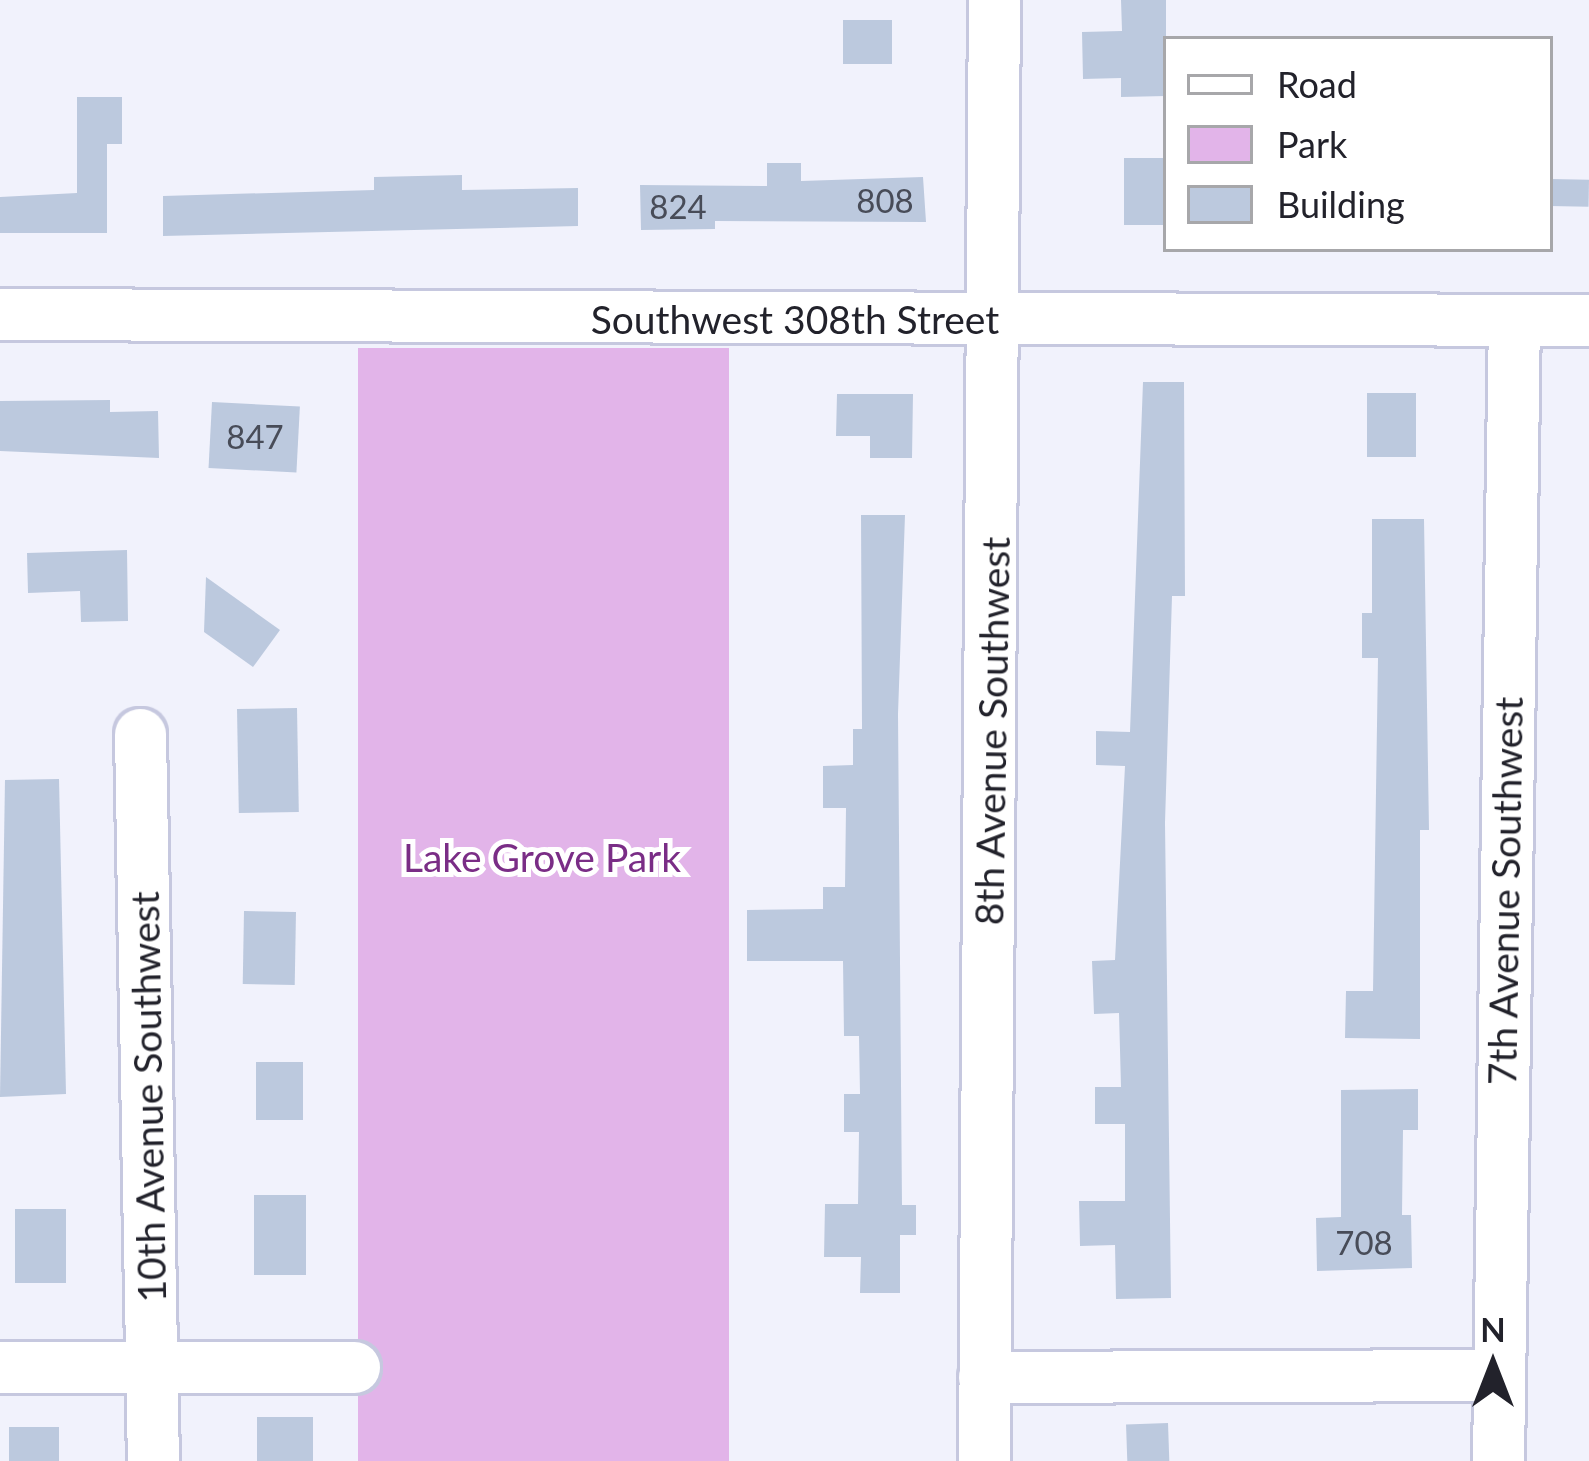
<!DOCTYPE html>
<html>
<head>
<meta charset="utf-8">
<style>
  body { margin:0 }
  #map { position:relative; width:1589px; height:1461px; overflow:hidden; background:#f1f2fc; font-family:Lato,sans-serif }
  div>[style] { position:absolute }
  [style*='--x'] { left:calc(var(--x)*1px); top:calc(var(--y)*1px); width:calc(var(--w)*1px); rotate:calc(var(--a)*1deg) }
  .green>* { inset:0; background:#e2b4e9; transform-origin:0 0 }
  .building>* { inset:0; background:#bcc9de; transform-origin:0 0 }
  .roads { filter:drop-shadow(3px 0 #c6c8df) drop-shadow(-3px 0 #c6c8df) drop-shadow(0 3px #c6c8df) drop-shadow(0 -3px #c6c8df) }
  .minor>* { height:51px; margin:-25.5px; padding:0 25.5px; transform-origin:25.5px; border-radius:25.5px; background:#fff }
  span { translate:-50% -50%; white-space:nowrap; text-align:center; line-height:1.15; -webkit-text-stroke:10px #fff; paint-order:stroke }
  .number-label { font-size:33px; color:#484c58 }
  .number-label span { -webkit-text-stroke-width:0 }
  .street-label { font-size:39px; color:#22222b }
  .park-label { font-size:39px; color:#7a2d86 }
  .legend { position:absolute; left:1163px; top:36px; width:390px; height:216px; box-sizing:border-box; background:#fff; border:3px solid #a7a7aa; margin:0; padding:15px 21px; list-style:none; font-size:36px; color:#22222b }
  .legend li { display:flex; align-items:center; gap:24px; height:60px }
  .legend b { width:60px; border:3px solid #a7a7aa }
  .north { position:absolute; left:1433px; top:1305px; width:120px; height:120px; -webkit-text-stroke:9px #fff; paint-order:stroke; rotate:0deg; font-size:33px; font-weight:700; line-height:48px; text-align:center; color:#22222b }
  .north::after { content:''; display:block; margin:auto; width:42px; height:54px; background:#22222b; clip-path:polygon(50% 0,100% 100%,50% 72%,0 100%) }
</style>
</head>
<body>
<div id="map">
  <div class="green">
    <i style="left:358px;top:348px;width:371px;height:1113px"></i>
  </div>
  <div class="building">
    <i style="clip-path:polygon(1121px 0,1166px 0,1166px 96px,1121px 97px,1121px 78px,1083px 79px,1082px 32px,1122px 31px)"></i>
    <i style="left:892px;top:20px;width:44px;height:49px;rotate:90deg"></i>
    <i style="clip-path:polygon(77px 97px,122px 97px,122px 144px,107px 144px,107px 233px,0 233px,0 197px,77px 193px)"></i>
    <i style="left:1124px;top:158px;width:42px;height:67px"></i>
    <i style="clip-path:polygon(767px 163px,801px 163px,801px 181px,923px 177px,926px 222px,715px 221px,715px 229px,641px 230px,640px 185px,767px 186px)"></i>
    <i style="clip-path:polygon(462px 175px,462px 190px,578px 188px,578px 226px,163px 236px,163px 196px,374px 190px,374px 177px)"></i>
    <i style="left:1550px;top:179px;width:39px;height:27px;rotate:1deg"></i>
    <i style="clip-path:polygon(1143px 382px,1184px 382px,1185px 596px,1172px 596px,1165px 823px,1171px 1298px,1116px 1299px,1115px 1245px,1080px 1246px,1079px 1201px,1125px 1201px,1125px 1124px,1095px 1124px,1095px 1087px,1121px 1087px,1119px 1013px,1094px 1014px,1092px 961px,1115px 960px,1125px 766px,1096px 765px,1096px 731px,1130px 732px)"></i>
    <i style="left:1367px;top:393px;width:49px;height:64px"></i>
    <i style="clip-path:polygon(837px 394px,913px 394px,912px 458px,870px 458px,870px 436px,836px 436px)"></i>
    <i style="clip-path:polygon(110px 400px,110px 412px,158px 411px,159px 458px,0 451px,0 401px)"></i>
    <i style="left:212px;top:402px;width:88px;height:66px;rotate:3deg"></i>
    <i style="clip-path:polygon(861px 515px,905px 515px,898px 714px,902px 1205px,916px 1205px,916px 1235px,900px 1235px,900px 1293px,860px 1293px,861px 1257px,824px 1257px,825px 1204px,858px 1204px,859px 1132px,844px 1132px,844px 1094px,860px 1094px,859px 1036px,844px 1036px,843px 961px,747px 961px,747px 910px,823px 909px,823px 887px,845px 887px,846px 808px,823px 808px,823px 766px,853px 765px,853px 729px,862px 729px)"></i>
    <i style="clip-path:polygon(1372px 519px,1424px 519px,1429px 830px,1420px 830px,1420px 1039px,1345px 1038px,1346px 991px,1373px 991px,1378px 658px,1362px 658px,1362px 613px,1372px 613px)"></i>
    <i style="clip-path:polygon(127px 550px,128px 621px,81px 622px,80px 591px,28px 593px,27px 553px)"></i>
    <i style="clip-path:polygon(206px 577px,280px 630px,253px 667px,204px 632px)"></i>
    <i style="left:297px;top:708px;width:104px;height:60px;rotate:89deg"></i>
    <i style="clip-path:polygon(59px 779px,66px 1094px,0 1097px,5px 780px)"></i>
    <i style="left:244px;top:911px;width:52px;height:73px;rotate:1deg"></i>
    <i style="left:256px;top:1062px;width:47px;height:58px"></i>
    <i style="clip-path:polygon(1418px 1089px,1418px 1130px,1403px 1130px,1402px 1215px,1411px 1215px,1412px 1268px,1317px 1271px,1316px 1218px,1341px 1217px,1341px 1090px)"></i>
    <i style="left:254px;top:1195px;width:52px;height:80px"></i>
    <i style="left:15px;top:1209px;width:51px;height:74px"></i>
    <i style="left:313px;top:1417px;width:44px;height:56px;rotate:90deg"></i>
    <i style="left:1168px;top:1423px;width:38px;height:42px;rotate:88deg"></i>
    <i style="left:9px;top:1427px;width:50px;height:34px"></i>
  </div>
  <div class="roads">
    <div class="minor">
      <i style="--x:0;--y:314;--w:1589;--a:0.22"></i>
      <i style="--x:140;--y:734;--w:727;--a:88.98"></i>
      <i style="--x:0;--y:1367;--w:354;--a:0"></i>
      <i style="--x:984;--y:1377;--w:513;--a:-0.22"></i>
      <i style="--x:984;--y:1461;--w:1461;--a:-89.61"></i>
      <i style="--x:1498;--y:1461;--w:1139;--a:-89.2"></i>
    </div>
  </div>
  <div class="number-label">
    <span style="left:885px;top:201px">808</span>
    <span style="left:678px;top:207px">824</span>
    <span style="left:255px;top:437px">847</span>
    <span style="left:1364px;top:1243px">708</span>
  </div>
  <div class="street-label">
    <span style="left:795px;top:319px">Southwest 308th Street</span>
    <span style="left:992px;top:731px;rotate:-89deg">8th Avenue Southwest</span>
    <span style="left:1505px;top:891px;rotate:-89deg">7th Avenue Southwest</span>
    <span style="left:148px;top:1097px;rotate:-91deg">10th Avenue Southwest</span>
  </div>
  <div class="park-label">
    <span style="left:542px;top:857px">Lake Grove Park</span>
  </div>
  <ul class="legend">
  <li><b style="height:15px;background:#fff"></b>Road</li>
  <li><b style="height:33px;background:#e2b4e9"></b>Park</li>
  <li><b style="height:33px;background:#bcc9de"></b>Building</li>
  </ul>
  <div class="north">N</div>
</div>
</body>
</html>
